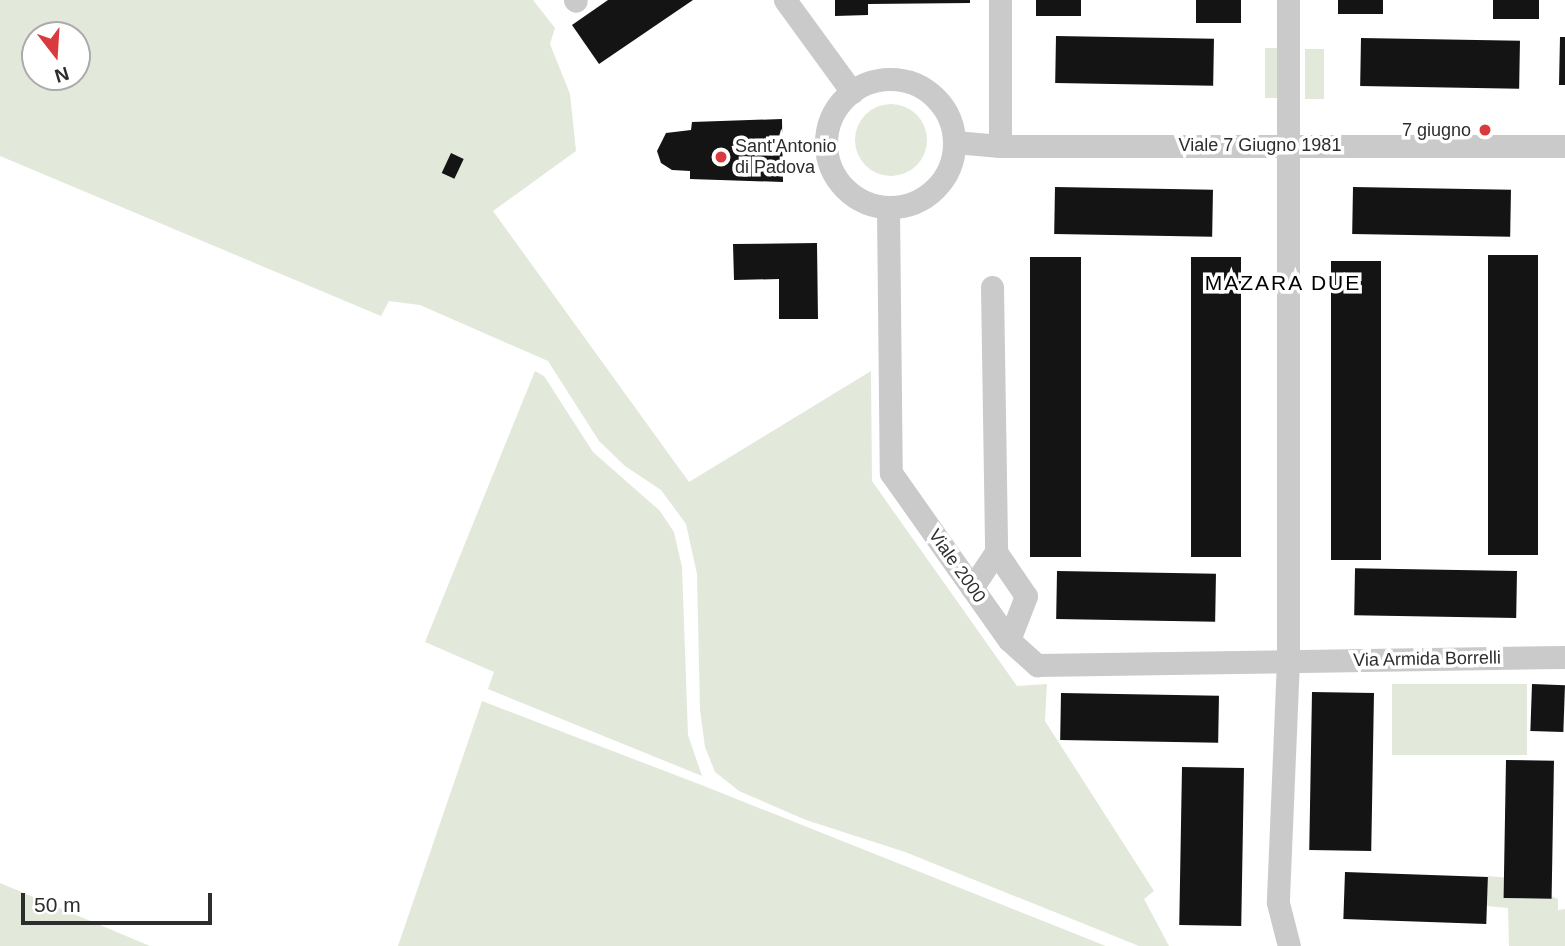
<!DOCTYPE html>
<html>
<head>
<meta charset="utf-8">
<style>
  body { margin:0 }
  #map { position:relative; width:1565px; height:946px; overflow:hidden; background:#fff; font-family:Helvetica,sans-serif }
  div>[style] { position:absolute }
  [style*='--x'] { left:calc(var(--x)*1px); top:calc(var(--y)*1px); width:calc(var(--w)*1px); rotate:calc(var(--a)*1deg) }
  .green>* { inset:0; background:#e2e9db; transform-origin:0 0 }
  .round { border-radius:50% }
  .building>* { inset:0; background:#141414; transform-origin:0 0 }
  .minor>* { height:23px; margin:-11.5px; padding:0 11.5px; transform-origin:11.5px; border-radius:11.5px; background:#cacaca }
  .minor>.ring { margin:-11.5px; padding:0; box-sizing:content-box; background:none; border:23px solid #cacaca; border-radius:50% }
  .dots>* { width:19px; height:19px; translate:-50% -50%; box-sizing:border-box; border:4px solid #fff; border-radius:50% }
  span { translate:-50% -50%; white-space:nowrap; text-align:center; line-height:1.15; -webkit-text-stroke:7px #fff; paint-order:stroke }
  .poi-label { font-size:18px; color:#2d2d2d }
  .right { translate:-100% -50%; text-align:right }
  .left { translate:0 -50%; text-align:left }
  .street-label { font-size:18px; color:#2d2d2d }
  .quarter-label { font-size:21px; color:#000; letter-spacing:2px }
  .north { position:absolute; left:21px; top:21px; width:70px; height:70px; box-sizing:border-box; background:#fff; border:2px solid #ababab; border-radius:50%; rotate:163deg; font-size:19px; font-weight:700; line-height:28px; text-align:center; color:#2d2d2d }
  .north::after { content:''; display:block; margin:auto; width:24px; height:32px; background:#da393d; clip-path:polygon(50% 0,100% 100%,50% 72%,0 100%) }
  .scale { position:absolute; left:21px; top:893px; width:191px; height:32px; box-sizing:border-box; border:4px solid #2d2d2d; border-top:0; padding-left:9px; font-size:21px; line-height:24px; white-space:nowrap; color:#2d2d2d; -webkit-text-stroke:5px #fff; paint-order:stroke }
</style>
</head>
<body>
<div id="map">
  <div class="green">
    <i style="clip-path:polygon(evenodd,0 0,533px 0,555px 28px,550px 44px,570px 94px,576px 151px,493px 211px,689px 482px,871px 371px,872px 481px,1017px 686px,1047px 684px,1045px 721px,1154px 891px,1144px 899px,1169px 946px,1139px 946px,905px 852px,806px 820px,739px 791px,715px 772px,705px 747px,700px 710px,697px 574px,686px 524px,661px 490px,625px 466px,599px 441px,548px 361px,420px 305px,389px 301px,381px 316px,0 156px,0 0,35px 35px,77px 35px,77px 77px,35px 77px,35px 35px)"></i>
    <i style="left:1265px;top:48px;width:17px;height:50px"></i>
    <i style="left:1305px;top:49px;width:19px;height:50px"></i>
    <i class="round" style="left:855px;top:104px;width:72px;height:72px"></i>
    <i style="clip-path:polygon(535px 371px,544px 376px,593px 452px,660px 511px,674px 532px,682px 567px,688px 735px,702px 776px,488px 689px,494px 672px,425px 642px)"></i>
    <i style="left:1527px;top:684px;width:71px;height:135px;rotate:90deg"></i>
    <i style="clip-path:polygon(482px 701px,704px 786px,1106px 946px,398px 946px)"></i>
    <i style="clip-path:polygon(1488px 876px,1510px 878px,1558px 899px,1558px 910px,1565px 909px,1565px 946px,1509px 946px,1508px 908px,1487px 906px)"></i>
    <i style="clip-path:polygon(0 883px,150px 946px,0 946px)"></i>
  </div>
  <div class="building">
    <i style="clip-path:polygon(608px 0,693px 0,599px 64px,572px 25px)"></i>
    <i style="clip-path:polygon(835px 0,970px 0,970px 3px,868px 4px,868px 15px,835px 16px)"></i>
    <i style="left:1036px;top:0;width:45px;height:16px"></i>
    <i style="left:1196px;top:0;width:45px;height:23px"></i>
    <i style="left:1338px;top:0;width:45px;height:14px"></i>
    <i style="left:1493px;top:0;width:46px;height:19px"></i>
    <i style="left:1056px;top:36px;width:158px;height:47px;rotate:1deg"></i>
    <i style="clip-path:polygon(1560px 37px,1565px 37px,1565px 85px,1559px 85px)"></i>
    <i style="left:1361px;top:38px;width:159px;height:48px;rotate:1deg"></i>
    <i style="clip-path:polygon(782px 119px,783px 182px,690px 179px,690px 171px,672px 170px,661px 163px,657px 151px,666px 133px,691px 130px,692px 122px)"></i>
    <i style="left:451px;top:153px;width:14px;height:22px;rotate:25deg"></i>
    <i style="left:1055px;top:187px;width:158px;height:47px;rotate:1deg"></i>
    <i style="left:1353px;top:187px;width:158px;height:47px;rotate:1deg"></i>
    <i style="clip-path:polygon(817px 243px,818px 319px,779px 319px,779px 279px,734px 280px,733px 244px)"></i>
    <i style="left:1538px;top:255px;width:300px;height:50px;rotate:90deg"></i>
    <i style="left:1030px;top:257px;width:51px;height:300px"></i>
    <i style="left:1191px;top:257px;width:50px;height:300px"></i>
    <i style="left:1331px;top:261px;width:50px;height:299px"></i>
    <i style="left:1057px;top:571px;width:159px;height:48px;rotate:1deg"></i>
    <i style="left:1517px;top:571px;width:47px;height:162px;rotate:91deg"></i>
    <i style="left:1532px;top:684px;width:33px;height:47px;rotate:2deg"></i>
    <i style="left:1312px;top:692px;width:62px;height:158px;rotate:1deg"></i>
    <i style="left:1061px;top:693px;width:158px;height:47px;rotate:1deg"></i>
    <i style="left:1506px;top:760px;width:48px;height:138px;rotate:1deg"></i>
    <i style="left:1182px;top:767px;width:62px;height:158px;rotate:1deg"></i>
    <i style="left:1345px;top:872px;width:143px;height:47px;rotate:2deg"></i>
  </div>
  <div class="minor">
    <i style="--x:575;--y:0;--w:1;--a:45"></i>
    <i style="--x:785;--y:0;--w:114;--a:53.9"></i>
    <i style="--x:1288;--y:0;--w:660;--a:90"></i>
    <i style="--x:1288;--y:660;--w:243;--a:92.4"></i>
    <i style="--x:1278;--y:903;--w:44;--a:75.7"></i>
    <i class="ring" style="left:826px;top:79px;width:105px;height:105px"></i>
    <i style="--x:955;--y:142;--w:45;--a:5.1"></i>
    <i style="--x:1000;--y:146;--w:565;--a:0"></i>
    <i style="--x:1000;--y:146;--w:146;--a:-90"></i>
    <i style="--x:888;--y:208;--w:265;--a:89.4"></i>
    <i style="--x:891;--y:473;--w:204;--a:54.8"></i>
    <i style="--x:1009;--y:640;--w:38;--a:42"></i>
    <i style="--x:1037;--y:665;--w:528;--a:-0.87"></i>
    <i style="--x:992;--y:287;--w:265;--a:89.1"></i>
    <i style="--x:996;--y:552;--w:53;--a:55.7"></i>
    <i style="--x:1026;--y:596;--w:47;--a:111.1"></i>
    <i style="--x:972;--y:588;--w:43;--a:-56.3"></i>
  </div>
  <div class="dots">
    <i style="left:1485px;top:130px;background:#da393d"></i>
    <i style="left:721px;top:157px;background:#da393d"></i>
  </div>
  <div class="poi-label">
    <span class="right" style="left:1471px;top:130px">7 giugno</span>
    <span class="left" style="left:735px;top:157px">Sant'Antonio<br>di Padova</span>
  </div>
  <div class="street-label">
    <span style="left:1260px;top:145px">Viale 7 Giugno 1981</span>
    <span style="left:957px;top:566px;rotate:55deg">Viale 2000</span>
    <span style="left:1427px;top:659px;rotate:-1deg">Via Armida Borrelli</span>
  </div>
  <div class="quarter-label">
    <span style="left:1283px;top:283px">MAZARA DUE</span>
  </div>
  <div class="north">N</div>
  <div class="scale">50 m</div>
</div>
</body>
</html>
